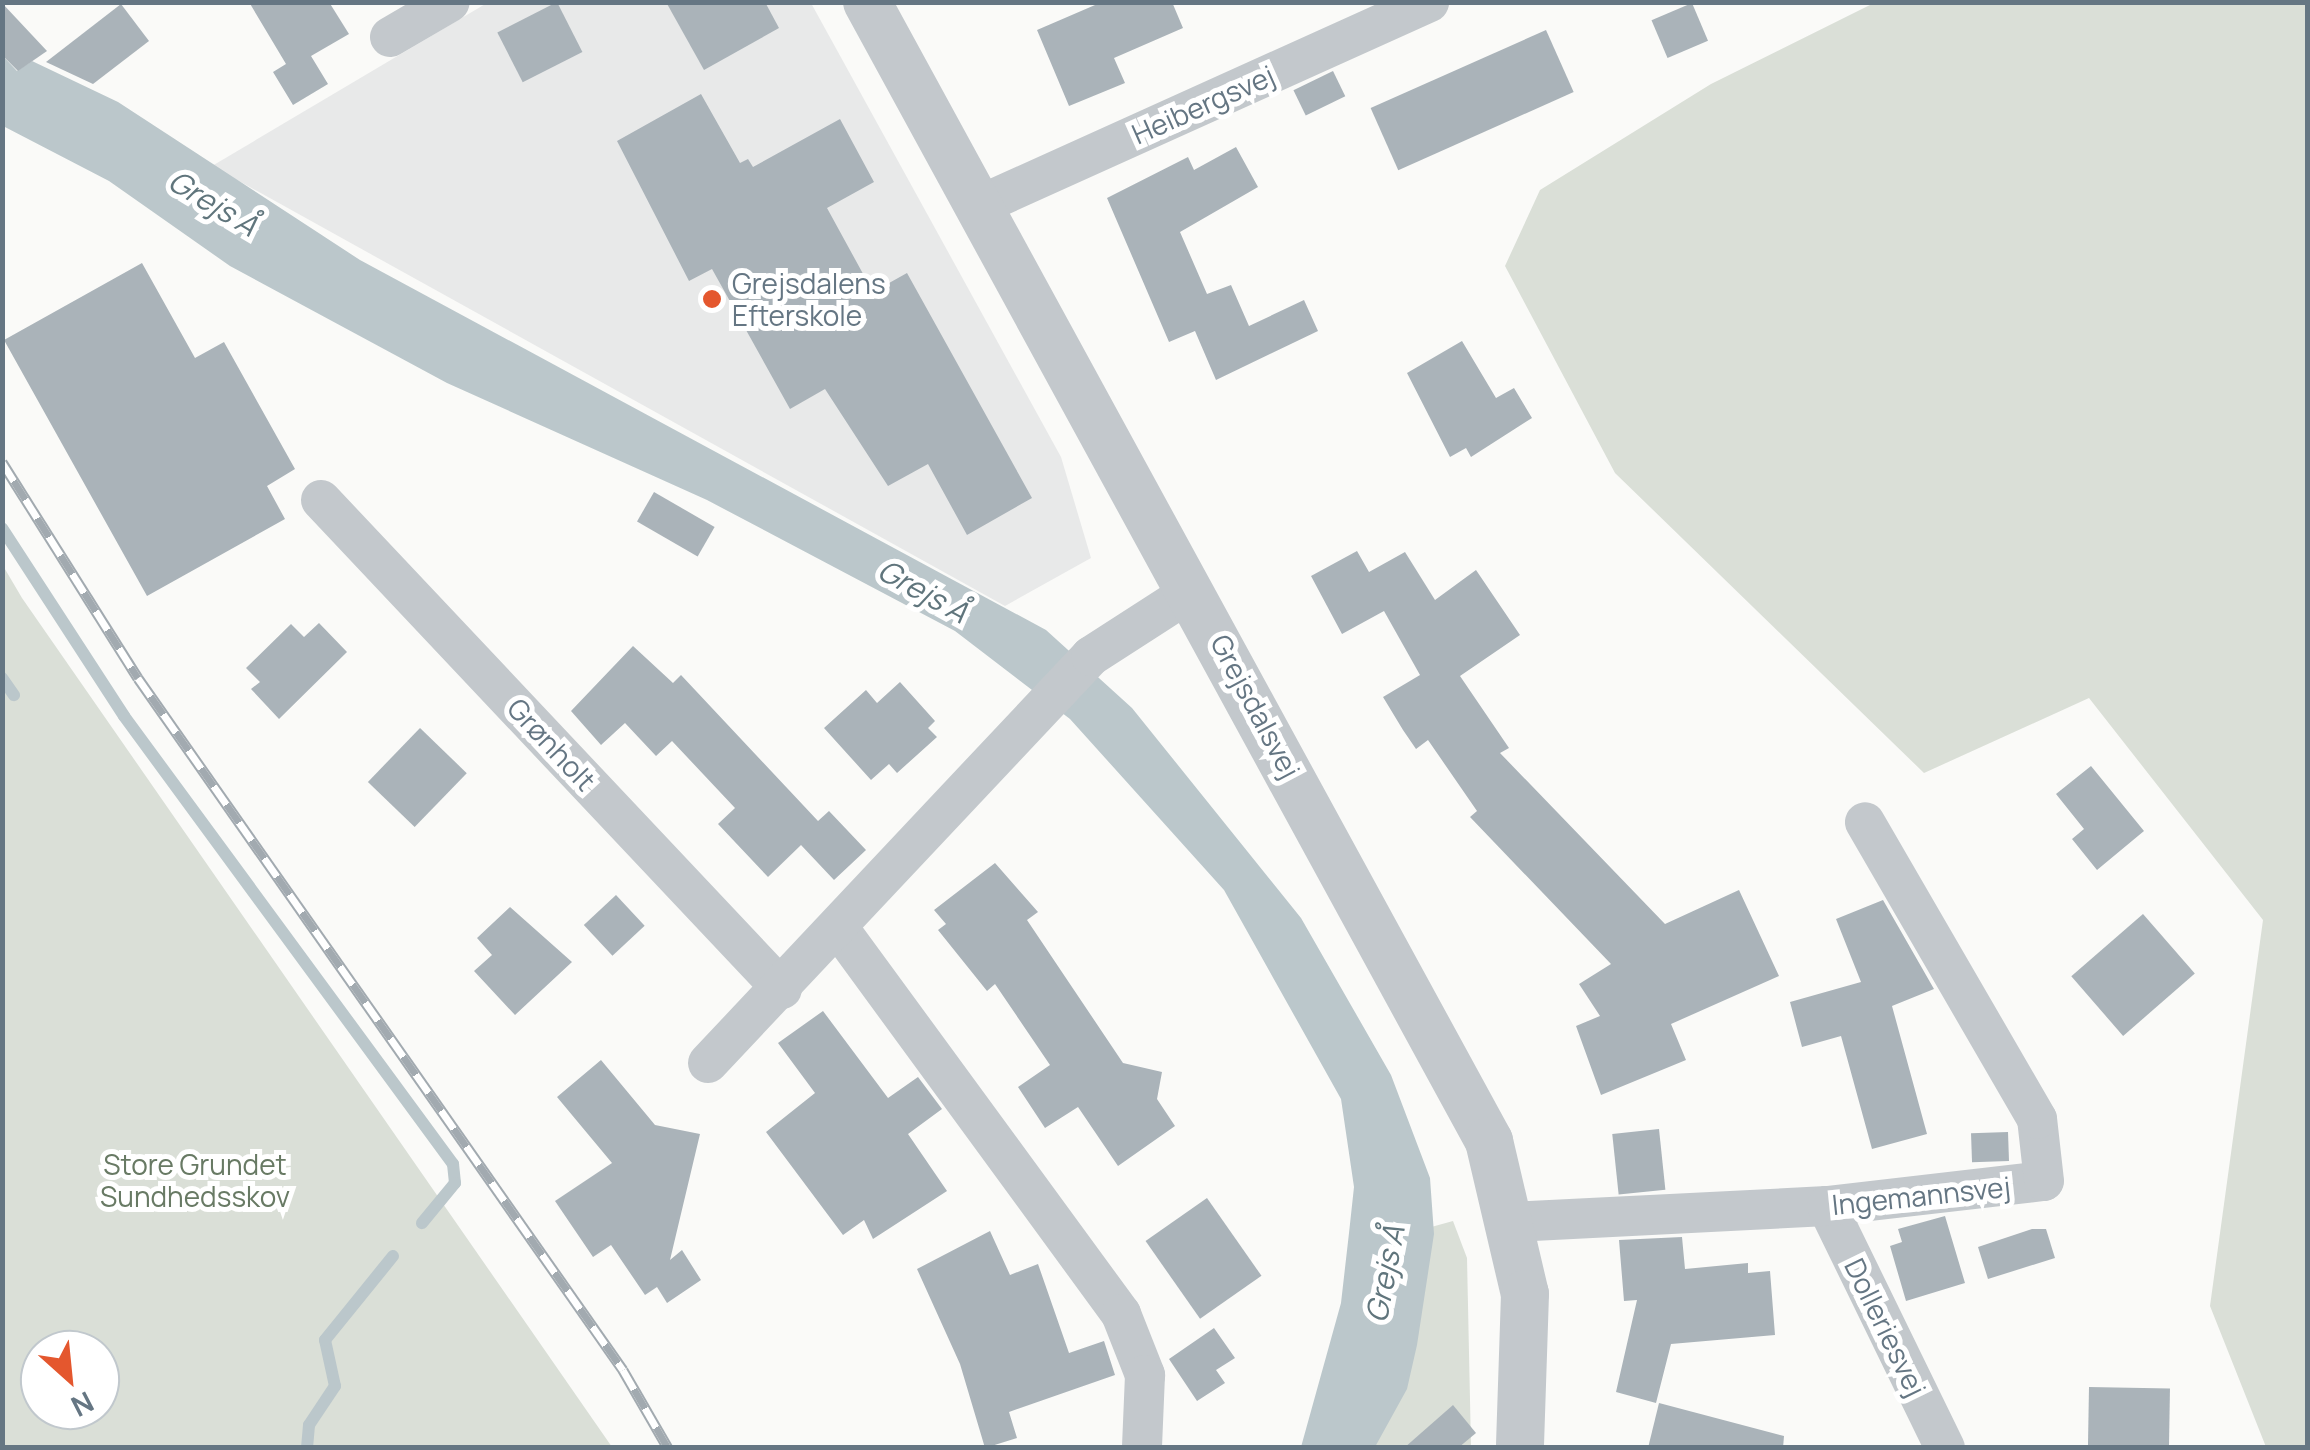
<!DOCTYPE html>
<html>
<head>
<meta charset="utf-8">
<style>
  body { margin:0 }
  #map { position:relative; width:2310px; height:1450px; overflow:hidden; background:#fafaf8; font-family:Manrope,sans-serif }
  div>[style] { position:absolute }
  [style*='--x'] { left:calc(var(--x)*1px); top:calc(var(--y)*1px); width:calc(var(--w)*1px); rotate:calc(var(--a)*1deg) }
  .built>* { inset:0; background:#e8e9e9 }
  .green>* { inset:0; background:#dadfd7 }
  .water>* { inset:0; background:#bbc7cb }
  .stream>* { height:12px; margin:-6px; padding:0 6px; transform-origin:6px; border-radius:6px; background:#bbc7cb }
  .building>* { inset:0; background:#aab3b9; transform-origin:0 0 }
  .minor>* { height:40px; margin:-20px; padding:0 20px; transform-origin:20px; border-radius:20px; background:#c3c8cc }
  .tertiary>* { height:48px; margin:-24px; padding:0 24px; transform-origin:24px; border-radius:24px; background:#c3c8cc }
  .rail>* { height:11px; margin-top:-5.5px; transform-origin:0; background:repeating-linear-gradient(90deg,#fff 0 22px,#a2aab0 0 44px); box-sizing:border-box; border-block:2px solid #a2aab0 }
  .dots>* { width:28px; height:28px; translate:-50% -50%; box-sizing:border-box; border:5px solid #fff; border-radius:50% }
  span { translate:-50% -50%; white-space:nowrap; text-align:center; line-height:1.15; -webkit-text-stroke:10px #fff; paint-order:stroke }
  .street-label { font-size:28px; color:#657683 }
  .poi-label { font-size:28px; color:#657683 }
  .left { translate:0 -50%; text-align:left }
  .park-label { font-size:28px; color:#687a64 }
  .water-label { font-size:30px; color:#60757c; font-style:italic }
  .frame { position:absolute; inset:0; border:5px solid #657683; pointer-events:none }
  .north { position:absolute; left:20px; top:1330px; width:100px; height:100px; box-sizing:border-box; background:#fff; border:2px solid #c1c8cd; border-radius:50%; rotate:153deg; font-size:28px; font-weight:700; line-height:40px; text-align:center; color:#657683 }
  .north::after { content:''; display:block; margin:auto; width:35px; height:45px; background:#e4572e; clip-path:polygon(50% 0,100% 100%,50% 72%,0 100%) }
</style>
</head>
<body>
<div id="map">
  <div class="built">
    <i style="clip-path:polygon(487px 3px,811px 3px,1061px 457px,1091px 558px,1005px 606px,212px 166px)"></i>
  </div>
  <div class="green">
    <i style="clip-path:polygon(1876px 2px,2307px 3px,2307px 1447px,2266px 1447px,2210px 1306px,2263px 920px,2089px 698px,1924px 773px,1615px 473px,1505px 266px,1540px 190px,1711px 84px)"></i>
    <i style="clip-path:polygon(evenodd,2px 564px,22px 598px,612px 1447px,3px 1447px,2px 564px,40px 1350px,100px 1350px,100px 1410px,40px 1410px,40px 1350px)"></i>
    <i style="clip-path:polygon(1453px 1221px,1467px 1258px,1471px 1447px,1371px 1448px,1424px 1229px)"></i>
  </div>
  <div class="water">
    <i style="clip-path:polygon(2px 55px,17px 71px,32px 61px,118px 102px,360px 260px,1046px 630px,1132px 708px,1301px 918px,1391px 1075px,1430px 1178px,1434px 1234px,1417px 1345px,1407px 1389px,1375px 1447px,1301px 1447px,1341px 1303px,1349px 1233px,1354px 1187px,1341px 1099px,1224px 890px,1070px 719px,955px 631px,707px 500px,447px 383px,230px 266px,109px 181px,3px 126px)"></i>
  </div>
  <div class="stream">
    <i style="--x:2;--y:528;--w:224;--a:57"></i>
    <i style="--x:124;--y:716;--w:556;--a:53.71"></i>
    <i style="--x:453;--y:1164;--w:19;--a:84"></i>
    <i style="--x:455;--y:1183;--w:52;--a:129.5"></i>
    <i style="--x:2;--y:678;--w:21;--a:55"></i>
    <i style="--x:307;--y:1448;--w:23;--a:-85"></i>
    <i style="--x:309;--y:1425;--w:47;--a:-56.3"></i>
    <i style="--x:335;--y:1386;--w:47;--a:-102.3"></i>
    <i style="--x:325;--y:1340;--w:108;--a:-51"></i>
  </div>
  <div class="building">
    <i style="clip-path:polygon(249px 2px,329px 2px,349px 34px,311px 56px,328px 84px,293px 105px,273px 72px,286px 64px)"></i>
    <i style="left:557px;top:2px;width:56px;height:67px;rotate:63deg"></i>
    <i style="clip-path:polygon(666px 2px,765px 2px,779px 28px,704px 70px)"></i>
    <i style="clip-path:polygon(1102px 2px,1172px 2px,1183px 28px,1114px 58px,1125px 83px,1069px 106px,1037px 30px)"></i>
    <i style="clip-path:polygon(2px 3px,47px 51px,18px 71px,2px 55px)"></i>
    <i style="left:1692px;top:3px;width:41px;height:44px;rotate:67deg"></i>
    <i style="clip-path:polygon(121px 4px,149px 41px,93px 84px,46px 62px)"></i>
    <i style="left:1546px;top:30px;width:68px;height:192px;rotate:66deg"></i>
    <i style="left:1333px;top:71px;width:28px;height:44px;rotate:64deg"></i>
    <i style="clip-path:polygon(701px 94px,740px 163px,748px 159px,753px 167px,840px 119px,874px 182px,827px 208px,873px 292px,907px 273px,1032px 498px,967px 535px,928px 464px,888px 486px,825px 389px,790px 409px,712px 269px,689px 281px,617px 141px)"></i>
    <i style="clip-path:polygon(1236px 147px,1258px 187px,1180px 232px,1207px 294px,1231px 285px,1249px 326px,1304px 300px,1318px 331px,1216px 380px,1195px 331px,1169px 342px,1107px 198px,1188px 157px,1194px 170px)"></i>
    <i style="clip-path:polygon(142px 263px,195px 358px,224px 342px,295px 469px,267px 486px,285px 519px,147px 596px,4px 340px)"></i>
    <i style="clip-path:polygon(1462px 341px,1496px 398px,1514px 388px,1532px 418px,1471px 457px,1466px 448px,1450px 457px,1407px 373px)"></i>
    <i style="left:654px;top:492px;width:70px;height:34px;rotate:30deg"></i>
    <i style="clip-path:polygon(1357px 551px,1369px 572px,1405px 552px,1435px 600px,1476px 570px,1520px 635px,1460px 676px,1509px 748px,1500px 753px,1665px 924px,1739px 890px,1779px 976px,1671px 1024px,1686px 1060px,1601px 1095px,1576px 1026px,1600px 1016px,1579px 984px,1611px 964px,1470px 817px,1477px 811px,1428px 740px,1416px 749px,1403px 730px,1383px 697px,1420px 675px,1384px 611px,1342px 634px,1311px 576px)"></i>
    <i style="clip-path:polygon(319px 623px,347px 652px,279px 719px,251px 689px,260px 682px,246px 668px,291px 624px,304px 637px)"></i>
    <i style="clip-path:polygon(633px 646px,673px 683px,681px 675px,818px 821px,829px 811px,866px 850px,834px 880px,801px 845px,768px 877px,718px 824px,735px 808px,672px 741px,656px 756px,625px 723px,601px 745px,571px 711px)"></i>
    <i style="clip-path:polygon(900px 682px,935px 721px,928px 728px,937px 737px,897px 773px,889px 764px,871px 780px,824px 728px,866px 690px,877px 703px)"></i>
    <i style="left:420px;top:728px;width:65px;height:75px;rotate:44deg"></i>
    <i style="clip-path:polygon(2091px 766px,2144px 831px,2097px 870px,2072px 839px,2084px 829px,2056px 794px)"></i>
    <i style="clip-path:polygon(995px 863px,1038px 912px,1027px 920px,1123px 1063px,1162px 1072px,1157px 1099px,1175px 1126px,1118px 1166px,1078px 1107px,1045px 1128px,1018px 1087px,1050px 1065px,995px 984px,987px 991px,938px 930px,946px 924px,934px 910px)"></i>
    <i style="left:616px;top:895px;width:42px;height:44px;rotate:47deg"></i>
    <i style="clip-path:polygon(1883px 900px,1934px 989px,1892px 1006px,1927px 1134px,1872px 1149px,1841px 1036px,1802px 1047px,1790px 1002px,1861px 982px,1836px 919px)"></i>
    <i style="clip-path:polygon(510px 907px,572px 962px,515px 1015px,474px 971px,492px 955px,477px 938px)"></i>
    <i style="left:2143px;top:914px;width:79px;height:95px;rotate:49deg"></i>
    <i style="clip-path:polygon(823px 1011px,888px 1098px,918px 1077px,942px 1109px,908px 1134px,947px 1191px,873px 1239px,864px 1220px,843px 1235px,766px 1132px,815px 1093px,778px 1043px)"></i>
    <i style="clip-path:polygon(601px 1060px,655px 1125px,700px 1134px,670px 1260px,682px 1250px,701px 1280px,667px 1303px,657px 1287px,645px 1295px,611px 1245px,593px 1257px,555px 1201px,612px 1163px,557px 1097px)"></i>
    <i style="left:1659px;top:1129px;width:61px;height:47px;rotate:84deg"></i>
    <i style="left:2008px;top:1132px;width:29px;height:37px;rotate:88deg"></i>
    <i style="left:1207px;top:1198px;width:95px;height:75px;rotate:55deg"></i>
    <i style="clip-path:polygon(1945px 1216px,1965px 1283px,1906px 1301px,1890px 1246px,1902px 1242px,1898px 1229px)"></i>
    <i style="clip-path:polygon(2032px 1229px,2046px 1229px,2055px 1258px,1988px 1279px,1978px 1247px)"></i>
    <i style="clip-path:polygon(990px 1231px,1010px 1275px,1038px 1264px,1069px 1353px,1104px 1341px,1115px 1375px,1009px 1412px,1017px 1438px,985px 1448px,960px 1364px,917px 1269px)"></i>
    <i style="clip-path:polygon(1682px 1237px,1685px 1269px,1748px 1263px,1748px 1273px,1770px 1271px,1775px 1335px,1671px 1344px,1656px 1403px,1616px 1392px,1637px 1300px,1624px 1301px,1619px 1240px)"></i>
    <i style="clip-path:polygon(1214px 1328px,1235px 1358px,1216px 1370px,1225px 1383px,1197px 1401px,1169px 1359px)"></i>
    <i style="left:2089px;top:1387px;width:81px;height:61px;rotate:1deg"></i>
    <i style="clip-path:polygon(1659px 1403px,1784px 1436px,1783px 1448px,1648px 1448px)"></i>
    <i style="clip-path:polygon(1453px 1405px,1476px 1433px,1458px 1448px,1404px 1448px)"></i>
  </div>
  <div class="minor">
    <i style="--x:390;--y:37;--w:69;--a:-30.3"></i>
    <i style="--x:978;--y:206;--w:495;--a:-24.3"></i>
    <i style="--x:321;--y:500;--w:672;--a:46.69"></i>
    <i style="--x:840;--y:930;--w:476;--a:53.8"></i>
    <i style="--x:1121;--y:1314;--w:66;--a:68.5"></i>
    <i style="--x:1145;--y:1375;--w:73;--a:92.4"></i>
    <i style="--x:708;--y:1063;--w:559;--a:-46.74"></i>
    <i style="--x:1091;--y:656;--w:120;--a:-32.8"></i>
    <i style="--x:1827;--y:1206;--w:269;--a:64"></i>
    <i style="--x:1512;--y:1222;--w:315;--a:-2.9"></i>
    <i style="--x:1827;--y:1206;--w:218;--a:-6.6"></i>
    <i style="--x:2044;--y:1181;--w:62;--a:-96.4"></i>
    <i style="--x:2037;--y:1119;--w:343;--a:-120.1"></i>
  </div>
  <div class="tertiary">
    <i style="--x:867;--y:2;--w:1298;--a:61.36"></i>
    <i style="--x:1489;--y:1141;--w:157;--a:76.8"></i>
    <i style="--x:1525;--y:1294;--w:154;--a:91.9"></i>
  </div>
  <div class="rail">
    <i style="--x:2;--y:462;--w:255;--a:57.8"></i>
    <i style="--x:138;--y:678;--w:845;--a:54.97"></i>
    <i style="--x:623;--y:1370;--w:90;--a:60"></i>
  </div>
  <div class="dots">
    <i style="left:712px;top:299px;background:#e4572e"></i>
  </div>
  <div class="street-label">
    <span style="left:1203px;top:104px;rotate:-24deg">Heibergsvej</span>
    <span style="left:1256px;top:706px;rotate:62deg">Grejsdalsvej</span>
    <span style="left:552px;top:744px;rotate:47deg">Grønholt</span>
    <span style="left:1921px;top:1195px;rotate:-6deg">Ingemannsvej</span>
    <span style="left:1886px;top:1327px;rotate:64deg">Dolleriesvej</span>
  </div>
  <div class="poi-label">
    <span class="left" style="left:732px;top:299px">Grejsdalens<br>Efterskole</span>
  </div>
  <div class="park-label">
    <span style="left:195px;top:1180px">Store Grundet<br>Sundhedsskov</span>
  </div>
  <div class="water-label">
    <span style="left:213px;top:203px;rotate:31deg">Grejs Å</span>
    <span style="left:923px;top:591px;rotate:29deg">Grejs Å</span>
    <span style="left:1385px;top:1274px;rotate:-79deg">Grejs Å</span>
  </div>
  <div class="frame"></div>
  <div class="north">N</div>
</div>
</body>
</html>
